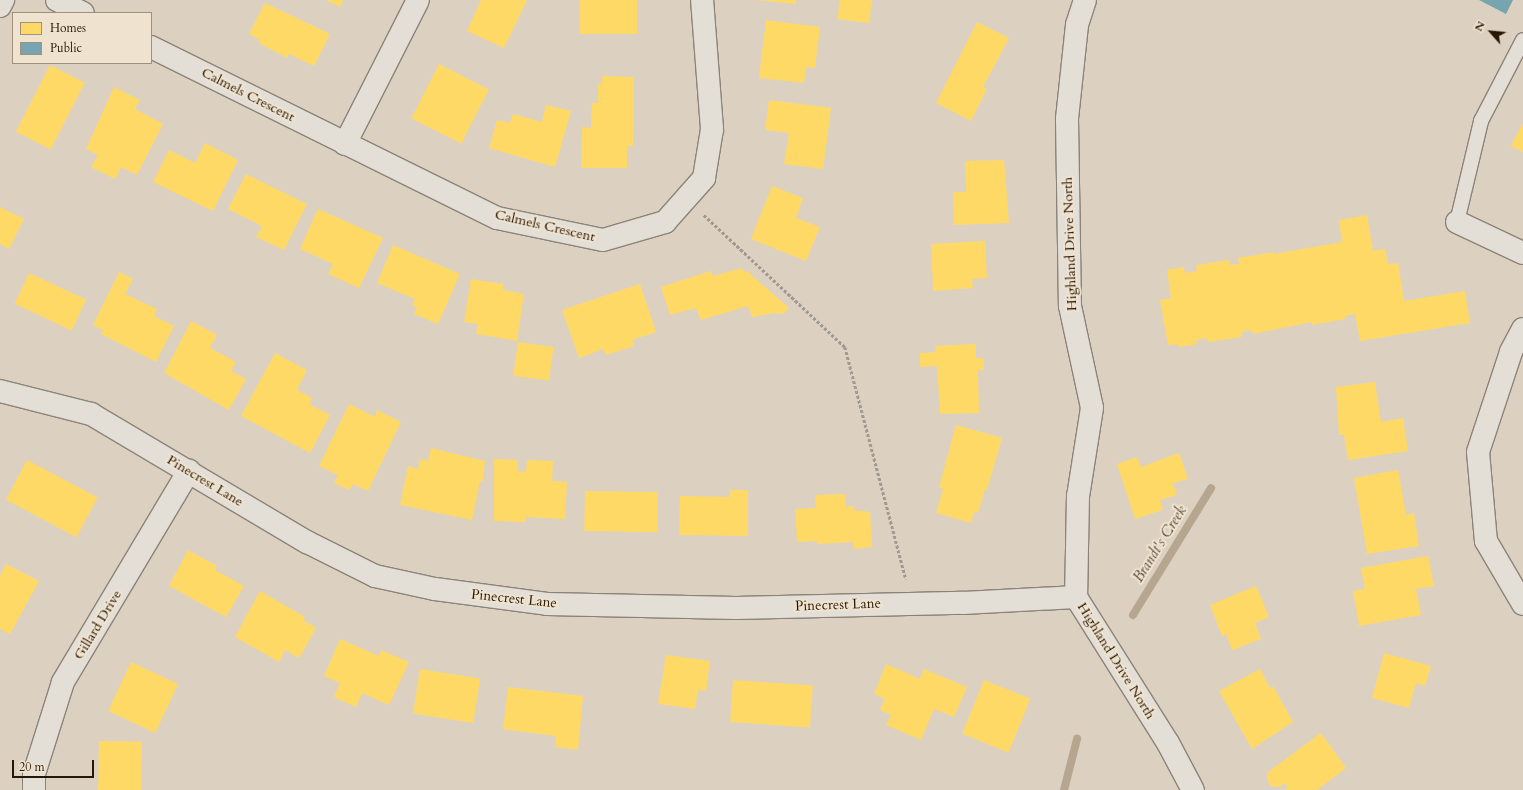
<!DOCTYPE html>
<html>
<head>
<meta charset="utf-8">
<style>
  body { margin:0 }
  #map { position:relative; width:1523px; height:790px; overflow:hidden; background:#dcd1c1; font-family:Cardo,serif }
  div>[style] { position:absolute }
  [style*='--x'] { left:calc(var(--x)*1px); top:calc(var(--y)*1px); width:calc(var(--w)*1px); rotate:calc(var(--a)*1deg) }
  .homes>* { inset:0; background:#ffd966; transform-origin:0 0 }
  .public>* { inset:0; background:#76a5af }
  .stream>* { height:8px; margin:-4px; padding:0 4px; transform-origin:4px; border-radius:4px; background:#b6a68f }
  .path>* { height:2.5px; margin-top:-1.25px; transform-origin:0; background:repeating-linear-gradient(90deg,#9f9991 0 3px,transparent 0 5px) }
  .roads { filter:drop-shadow(1px 0 #8c8378) drop-shadow(-1px 0 #8c8378) drop-shadow(0 1px #8c8378) drop-shadow(0 -1px #8c8378) }
  .service>* { height:14px; margin:-7px; padding:0 7px; transform-origin:7px; border-radius:7px; background:#e4dfd6 }
  .minor>* { height:22px; margin:-11px; padding:0 11px; transform-origin:11px; border-radius:11px; background:#e4dfd6 }
  span { translate:-50% -50%; white-space:nowrap; text-align:center; line-height:1.15; -webkit-text-stroke:4px #efe3d0; paint-order:stroke }
  .street-label { font-size:14px; color:#261604 }
  .water-label { font-size:15px; color:#594833; font-style:italic }
  .legend { position:absolute; left:12px; top:12px; width:140px; height:52px; box-sizing:border-box; background:#efe3d0; border:1px solid #9f917e; margin:0; padding:5px 7px; list-style:none; font-size:12px; color:#261604 }
  .legend li { display:flex; align-items:center; gap:8px; height:20px }
  .legend b { width:20px; border:1px solid #9f917e }
  .north { position:absolute; left:1471px; top:12px; width:40px; height:40px; -webkit-text-stroke:3px #efe3d0; paint-order:stroke; rotate:297deg; font-size:11px; font-weight:700; line-height:16px; text-align:center; color:#261604 }
  .north::after { content:''; display:block; margin:auto; width:14px; height:18px; background:#261604; clip-path:polygon(50% 0,100% 100%,50% 72%,0 100%) }
  .scale { position:absolute; left:12px; top:760px; width:82px; height:18px; box-sizing:border-box; border:2px solid #261604; border-top:0; padding-left:5px; font-size:12px; line-height:14px; white-space:nowrap; color:#261604; -webkit-text-stroke:3px #efe3d0; paint-order:stroke }
</style>
</head>
<body>
<div id="map">
  <div class="homes">
    <i style="clip-path:polygon(326px 0,343px 0,340px 7px)"></i>
    <i style="clip-path:polygon(481px 0,527px 0,504px 48px,467px 31px)"></i>
    <i style="left:580px;top:0;width:57px;height:34px"></i>
    <i style="clip-path:polygon(757px 0,796px 0,796px 4px)"></i>
    <i style="clip-path:polygon(840px 0,872px 0,869px 23px,837px 19px)"></i>
    <i style="clip-path:polygon(265px 3px,330px 34px,314px 66px,289px 54px,287px 58px,259px 43px,260px 40px,249px 34px)"></i>
    <i style="clip-path:polygon(766px 20px,820px 27px,815px 68px,806px 67px,804px 83px,759px 78px)"></i>
    <i style="clip-path:polygon(977px 22px,1009px 38px,983px 87px,987px 89px,971px 121px,936px 103px)"></i>
    <i style="left:439px;top:64px;width:56px;height:61px;rotate:27deg"></i>
    <i style="left:50px;top:65px;width:39px;height:75px;rotate:27deg"></i>
    <i style="clip-path:polygon(602px 76px,634px 77px,633px 146px,627px 146px,627px 168px,581px 168px,582px 127px,591px 128px,592px 103px,598px 103px,598px 84px,602px 84px)"></i>
    <i style="clip-path:polygon(114px 87px,140px 100px,135px 109px,163px 124px,137px 175px,121px 167px,115px 179px,91px 167px,98px 155px,86px 149px)"></i>
    <i style="clip-path:polygon(769px 100px,831px 108px,823px 169px,784px 164px,789px 133px,765px 130px)"></i>
    <i style="clip-path:polygon(546px 105px,571px 111px,555px 167px,489px 148px,497px 120px,510px 123px,513px 114px,542px 122px)"></i>
    <i style="clip-path:polygon(1523px 123px,1523px 152px,1511px 146px)"></i>
    <i style="clip-path:polygon(205px 143px,238px 160px,213px 211px,153px 182px,169px 150px,195px 163px)"></i>
    <i style="clip-path:polygon(1004px 160px,1009px 223px,954px 225px,953px 192px,966px 192px,965px 161px)"></i>
    <i style="clip-path:polygon(246px 174px,307px 204px,284px 250px,256px 237px,262px 226px,228px 209px)"></i>
    <i style="clip-path:polygon(772px 186px,803px 198px,796px 218px,820px 227px,806px 261px,751px 239px)"></i>
    <i style="clip-path:polygon(0 207px,24px 219px,9px 249px,0 244px)"></i>
    <i style="clip-path:polygon(318px 209px,383px 238px,359px 288px,328px 274px,333px 264px,300px 249px)"></i>
    <i style="clip-path:polygon(1367px 215px,1373px 251px,1385px 249px,1388px 264px,1398px 263px,1404px 301px,1465px 291px,1470px 323px,1360px 341px,1355px 314px,1345px 316px,1345px 319px,1312px 325px,1312px 322px,1253px 334px,1252px 330px,1241px 332px,1242px 337px,1208px 342px,1207px 338px,1196px 340px,1197px 344px,1179px 347px,1176px 344px,1168px 345px,1160px 300px,1171px 298px,1167px 270px,1184px 267px,1185px 273px,1197px 271px,1196px 265px,1229px 260px,1229px 265px,1239px 264px,1238px 258px,1274px 252px,1274px 254px,1342px 242px,1339px 220px)"></i>
    <i style="clip-path:polygon(985px 241px,987px 278px,972px 279px,973px 288px,933px 291px,931px 244px)"></i>
    <i style="clip-path:polygon(393px 245px,460px 274px,438px 324px,414px 314px,417px 307px,412px 305px,415px 299px,377px 283px)"></i>
    <i style="clip-path:polygon(742px 268px,744px 272px,747px 271px,789px 308px,783px 314px,776px 313px,752px 317px,748px 306px,701px 320px,696px 308px,670px 315px,661px 287px,711px 271px,713px 276px)"></i>
    <i style="clip-path:polygon(119px 272px,133px 279px,125px 294px,157px 309px,154px 316px,174px 326px,156px 362px,101px 334px,103px 330px,93px 325px)"></i>
    <i style="left:29px;top:273px;width:63px;height:34px;rotate:25deg"></i>
    <i style="clip-path:polygon(471px 279px,503px 284px,503px 290px,524px 294px,517px 341px,476px 334px,478px 324px,464px 322px)"></i>
    <i style="clip-path:polygon(640px 284px,656px 332px,632px 340px,634px 346px,606px 355px,603px 349px,579px 358px,562px 310px)"></i>
    <i style="clip-path:polygon(191px 321px,217px 335px,210px 348px,236px 362px,231px 371px,246px 379px,229px 410px,164px 373px)"></i>
    <i style="left:518px;top:342px;width:36px;height:34px;rotate:8deg"></i>
    <i style="clip-path:polygon(976px 344px,976px 358px,983px 358px,984px 370px,978px 370px,979px 413px,940px 414px,937px 366px,920px 367px,920px 353px,936px 352px,935px 346px)"></i>
    <i style="clip-path:polygon(275px 353px,307px 370px,297px 390px,312px 398px,309px 404px,330px 415px,310px 453px,241px 416px)"></i>
    <i style="clip-path:polygon(1375px 382px,1381px 422px,1403px 418px,1408px 451px,1348px 460px,1344px 435px,1339px 435px,1336px 387px)"></i>
    <i style="clip-path:polygon(349px 404px,375px 417px,377px 410px,401px 422px,368px 491px,353px 484px,349px 490px,334px 483px,338px 475px,319px 466px)"></i>
    <i style="clip-path:polygon(956px 425px,1002px 438px,987px 490px,985px 489px,978px 513px,974px 512px,971px 523px,936px 513px,943px 489px,939px 487px)"></i>
    <i style="clip-path:polygon(431px 448px,485px 461px,483px 481px,480px 481px,472px 520px,400px 505px,408px 466px,418px 469px,420px 459px,428px 461px)"></i>
    <i style="clip-path:polygon(1179px 453px,1188px 479px,1173px 483px,1177px 495px,1160px 500px,1163px 510px,1135px 519px,1117px 464px,1137px 457px,1141px 467px)"></i>
    <i style="clip-path:polygon(494px 459px,518px 460px,517px 471px,526px 472px,527px 460px,553px 461px,552px 481px,567px 482px,565px 519px,526px 517px,526px 522px,494px 521px)"></i>
    <i style="left:27px;top:460px;width:80px;height:45px;rotate:28deg"></i>
    <i style="clip-path:polygon(1398px 470px,1406px 515px,1414px 513px,1419px 546px,1367px 554px,1354px 478px)"></i>
    <i style="clip-path:polygon(730px 490px,748px 490px,748px 536px,679px 535px,680px 496px,730px 497px)"></i>
    <i style="left:585px;top:491px;width:73px;height:40px;rotate:1deg"></i>
    <i style="clip-path:polygon(845px 494px,846px 507px,854px 506px,854px 510px,870px 512px,872px 547px,854px 549px,854px 542px,817px 544px,817px 541px,797px 542px,795px 509px,816px 508px,815px 495px)"></i>
    <i style="clip-path:polygon(188px 550px,217px 566px,215px 570px,244px 586px,226px 617px,169px 586px)"></i>
    <i style="clip-path:polygon(1428px 556px,1434px 586px,1416px 589px,1421px 615px,1359px 626px,1353px 591px,1365px 589px,1361px 568px)"></i>
    <i style="clip-path:polygon(6px 564px,39px 581px,10px 634px,0 629px,0 576px)"></i>
    <i style="clip-path:polygon(1256px 586px,1269px 617px,1255px 623px,1261px 639px,1232px 650px,1226px 634px,1222px 636px,1210px 605px)"></i>
    <i style="clip-path:polygon(260px 591px,305px 617px,303px 620px,316px 628px,299px 658px,285px 650px,279px 662px,235px 637px)"></i>
    <i style="clip-path:polygon(340px 639px,379px 656px,381px 650px,409px 662px,389px 705px,362px 693px,356px 707px,334px 697px,340px 683px,324px 676px)"></i>
    <i style="clip-path:polygon(1384px 653px,1431px 666px,1425px 686px,1416px 683px,1409px 708px,1372px 698px)"></i>
    <i style="clip-path:polygon(666px 655px,710px 661px,706px 691px,698px 690px,695px 709px,658px 704px)"></i>
    <i style="left:131px;top:662px;width:52px;height:54px;rotate:25deg"></i>
    <i style="clip-path:polygon(886px 664px,920px 679px,924px 669px,967px 687px,954px 717px,934px 709px,921px 740px,886px 725px,891px 715px,880px 710px,885px 699px,874px 694px)"></i>
    <i style="left:420px;top:669px;width:61px;height:45px;rotate:9deg"></i>
    <i style="clip-path:polygon(1260px 669px,1270px 688px,1273px 686px,1293px 722px,1252px 749px,1219px 691px)"></i>
    <i style="left:733px;top:680px;width:80px;height:42px;rotate:4deg"></i>
    <i style="left:984px;top:680px;width:50px;height:58px;rotate:22deg"></i>
    <i style="clip-path:polygon(508px 687px,583px 696px,578px 750px,555px 747px,556px 736px,503px 729px)"></i>
    <i style="clip-path:polygon(1321px 733px,1346px 768px,1317px 790px,1284px 790px,1288px 787px,1284px 783px,1280px 787px,1271px 786px,1267px 780px,1268px 772px)"></i>
    <i style="left:99px;top:741px;width:43px;height:49px;rotate:1deg"></i>
  </div>
  <div class="public">
    <i style="clip-path:polygon(1479px 0,1513px 0,1506px 14px)"></i>
  </div>
  <div class="stream">
    <i style="--x:1133;--y:615;--w:149;--a:-58.4"></i>
    <i style="--x:1064;--y:790;--w:53;--a:-75.7"></i>
  </div>
  <div class="path">
    <i style="--x:704;--y:215;--w:193;--a:43.1"></i>
    <i style="--x:845;--y:347;--w:240;--a:75.3"></i>
  </div>
  <div class="roads">
    <div class="service">
      <i style="--x:1457;--y:222;--w:104;--a:-76.6"></i>
      <i style="--x:1481;--y:121;--w:91;--a:-62.6"></i>
    </div>
    <div class="minor">
      <i style="--x:57;--y:0;--w:29;--a:27"></i>
      <i style="--x:1085;--y:0;--w:26;--a:108"></i>
      <i style="--x:1077;--y:25;--w:95;--a:96.1"></i>
      <i style="--x:1067;--y:119;--w:187;--a:89.1"></i>
      <i style="--x:1070;--y:306;--w:104;--a:77.8"></i>
      <i style="--x:1092;--y:408;--w:89;--a:99"></i>
      <i style="--x:1078;--y:496;--w:101;--a:91.1"></i>
      <i style="--x:1076;--y:597;--w:173;--a:57.8"></i>
      <i style="--x:1168;--y:743;--w:53;--a:62"></i>
      <i style="--x:0;--y:6;--w:7;--a:-63"></i>
      <i style="--x:151;--y:47;--w:386;--a:26.3"></i>
      <i style="--x:497;--y:218;--w:108;--a:11.7"></i>
      <i style="--x:603;--y:240;--w:65;--a:-16.2"></i>
      <i style="--x:665;--y:222;--w:59;--a:-48.4"></i>
      <i style="--x:704;--y:178;--w:50;--a:-80.7"></i>
      <i style="--x:712;--y:129;--w:129;--a:-94.4"></i>
      <i style="--x:345;--y:144;--w:161;--a:-63.1"></i>
      <i style="--x:1457;--y:222;--w:73;--a:25.2"></i>
      <i style="--x:1523;--y:329;--w:26;--a:118"></i>
      <i style="--x:1511;--y:352;--w:105;--a:108.3"></i>
      <i style="--x:1478;--y:452;--w:89;--a:84.9"></i>
      <i style="--x:1486;--y:541;--w:73;--a:59.6"></i>
      <i style="--x:0;--y:391;--w:94;--a:14.2"></i>
      <i style="--x:91;--y:414;--w:251;--a:30.7"></i>
      <i style="--x:307;--y:542;--w:76;--a:26.6"></i>
      <i style="--x:375;--y:576;--w:61;--a:12.2"></i>
      <i style="--x:435;--y:589;--w:113;--a:7.6"></i>
      <i style="--x:547;--y:604;--w:189;--a:1.2"></i>
      <i style="--x:736;--y:608;--w:227;--a:-1.3"></i>
      <i style="--x:963;--y:603;--w:113;--a:-3"></i>
      <i style="--x:34;--y:790;--w:16;--a:-90"></i>
      <i style="--x:34;--y:774;--w:96;--a:-72.5"></i>
      <i style="--x:63;--y:682;--w:246;--a:-59.2"></i>
    </div>
  </div>
  <div class="street-label">
    <span style="left:248px;top:95px;rotate:27deg">Calmels Crescent</span>
    <span style="left:545px;top:226px;rotate:13deg">Calmels Crescent</span>
    <span style="left:1070px;top:244px;rotate:-92deg">Highland Drive North</span>
    <span style="left:205px;top:481px;rotate:31deg">Pinecrest Lane</span>
    <span style="left:514px;top:599px;rotate:6deg">Pinecrest Lane</span>
    <span style="left:838px;top:605px;rotate:-2deg">Pinecrest Lane</span>
    <span style="left:98px;top:625px;rotate:-59deg">Gillard Drive</span>
    <span style="left:1116px;top:661px;rotate:58deg">Highland Drive North</span>
  </div>
  <div class="water-label">
    <span style="left:1160px;top:544px;rotate:-58deg">Brandt's Creek</span>
  </div>
  <ul class="legend">
  <li><b style="height:11px;background:#ffd966"></b>Homes</li>
  <li><b style="height:11px;background:#76a5af"></b>Public</li>
  </ul>
  <div class="north">N</div>
  <div class="scale">20 m</div>
</div>
</body>
</html>
